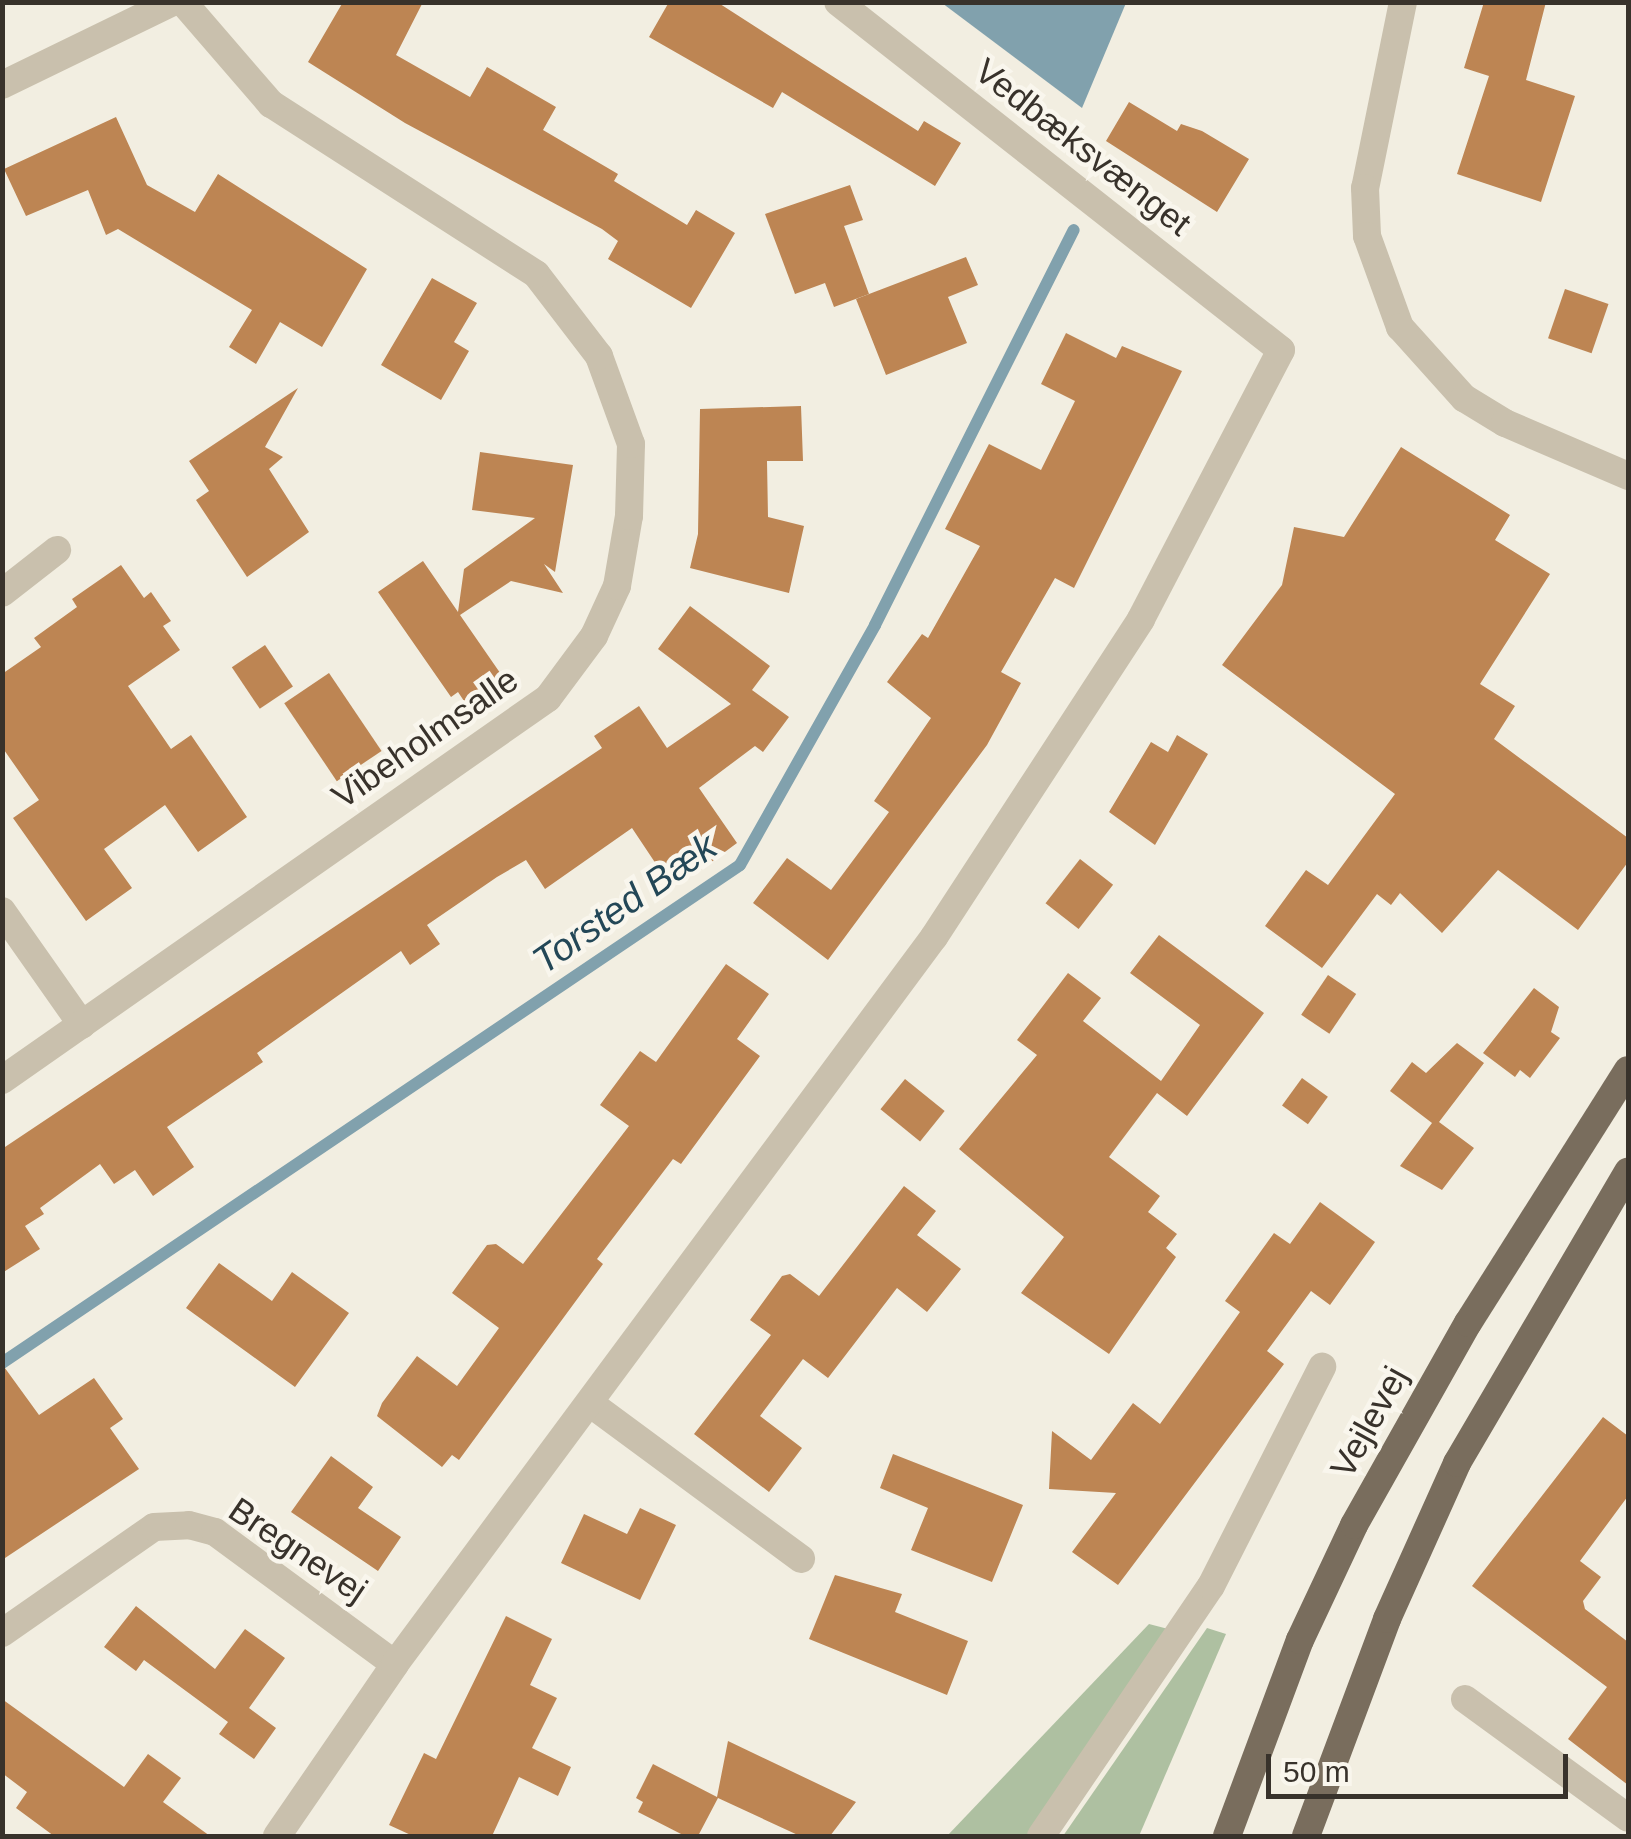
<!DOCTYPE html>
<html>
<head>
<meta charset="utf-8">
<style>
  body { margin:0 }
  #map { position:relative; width:1631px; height:1839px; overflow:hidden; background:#f2eee1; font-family:Helvetica,sans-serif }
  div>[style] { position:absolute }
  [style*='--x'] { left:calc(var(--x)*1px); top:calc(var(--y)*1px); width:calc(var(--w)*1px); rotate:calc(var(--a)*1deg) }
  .green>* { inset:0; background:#aec0a1 }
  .water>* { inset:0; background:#81a1ad }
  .stream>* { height:12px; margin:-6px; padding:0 6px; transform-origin:6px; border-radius:6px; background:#81a1ad }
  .building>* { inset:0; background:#bd8553; transform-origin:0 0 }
  .minor>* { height:28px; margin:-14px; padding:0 14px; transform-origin:14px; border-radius:14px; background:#c9c0ad }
  .tertiary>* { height:28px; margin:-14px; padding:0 14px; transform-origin:14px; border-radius:14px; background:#c9c0ad }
  .primary>* { height:28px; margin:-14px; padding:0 14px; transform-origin:14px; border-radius:14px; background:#796d5d }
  span { translate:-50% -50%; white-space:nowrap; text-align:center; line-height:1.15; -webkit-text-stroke:9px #f9f6ed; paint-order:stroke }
  .street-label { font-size:35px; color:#38322b }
  .water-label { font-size:38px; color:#234757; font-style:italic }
  .frame { position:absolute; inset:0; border:5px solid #38322b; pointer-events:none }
  .scale { position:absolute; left:1266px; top:1754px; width:302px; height:45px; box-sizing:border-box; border:5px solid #38322b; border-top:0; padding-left:12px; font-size:30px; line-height:35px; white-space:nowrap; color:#38322b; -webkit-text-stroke:8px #f9f6ed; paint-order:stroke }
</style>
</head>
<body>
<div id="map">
  <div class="green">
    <i style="clip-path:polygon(1149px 1624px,1172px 1630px,1028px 1836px,947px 1836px)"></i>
    <i style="clip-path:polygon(1207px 1628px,1226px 1634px,1139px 1836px,1063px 1836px)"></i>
  </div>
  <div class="water">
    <i style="clip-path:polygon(942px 3px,1126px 3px,1082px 108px)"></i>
  </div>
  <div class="stream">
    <i style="--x:2;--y:1363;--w:890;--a:-34.01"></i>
    <i style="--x:740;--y:865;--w:275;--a:-60.6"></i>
    <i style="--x:875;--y:625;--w:442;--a:-63.3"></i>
  </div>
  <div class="building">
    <i style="clip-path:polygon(343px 2px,423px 2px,396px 55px,470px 97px,487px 67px,556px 107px,543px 130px,618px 174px,614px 181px,687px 225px,696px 210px,735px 233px,691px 308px,608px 259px,618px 241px,602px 229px,405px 123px,308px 62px)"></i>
    <i style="clip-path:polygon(669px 2px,717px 2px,918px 131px,924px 121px,961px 143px,935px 186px,782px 92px,773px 108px,649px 37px)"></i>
    <i style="clip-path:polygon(1484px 2px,1546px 2px,1526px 80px,1575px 96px,1541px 202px,1457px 174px,1489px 76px,1464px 68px)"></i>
    <i style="clip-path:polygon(1129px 102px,1177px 131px,1181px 124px,1202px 131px,1249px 159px,1217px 212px,1106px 141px)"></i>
    <i style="clip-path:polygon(116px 117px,147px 185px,195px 212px,218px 174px,367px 269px,322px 347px,280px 322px,256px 364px,229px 347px,252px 310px,118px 229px,106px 235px,88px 190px,26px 216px,4px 169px)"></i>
    <i style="clip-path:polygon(850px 185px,863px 220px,844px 226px,869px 294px,834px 307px,825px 283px,795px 294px,765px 214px)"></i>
    <i style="clip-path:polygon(966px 257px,978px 285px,948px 297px,967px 343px,886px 375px,856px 299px)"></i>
    <i style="clip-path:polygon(432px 278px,477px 303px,454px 342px,469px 351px,441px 400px,381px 365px)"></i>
    <i style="left:1565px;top:289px;width:46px;height:52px;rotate:19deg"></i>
    <i style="clip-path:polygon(1066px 333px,1116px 358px,1122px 346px,1182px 371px,1074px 588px,1055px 578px,1001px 672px,1021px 683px,987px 745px,828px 960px,753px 903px,787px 858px,831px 890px,889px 812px,874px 801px,931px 718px,887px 682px,922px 634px,928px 638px,980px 546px,945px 529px,989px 444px,1041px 470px,1075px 401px,1041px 384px)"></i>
    <i style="clip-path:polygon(298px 388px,265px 447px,283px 457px,269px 469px,309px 532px,247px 577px,196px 500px,209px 491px,189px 461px)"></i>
    <i style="clip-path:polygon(801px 406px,803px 461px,767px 461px,768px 517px,804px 526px,789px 593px,690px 568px,698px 534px,700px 409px)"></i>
    <i style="clip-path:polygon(1401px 447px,1510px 515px,1495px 540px,1550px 574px,1480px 684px,1515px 706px,1494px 739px,1628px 838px,1628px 862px,1578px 930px,1498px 870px,1442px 933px,1400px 893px,1391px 905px,1377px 894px,1322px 968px,1265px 926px,1306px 870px,1328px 885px,1395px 794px,1222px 665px,1282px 585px,1294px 527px,1344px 537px)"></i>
    <i style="clip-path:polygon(480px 452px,573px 465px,555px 572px,544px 564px,563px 593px,511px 581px,460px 615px,514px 693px,476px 719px,458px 692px,451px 697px,378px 592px,423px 561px,458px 612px,464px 569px,535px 518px,472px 510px)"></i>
    <i style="clip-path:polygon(121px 565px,144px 598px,151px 592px,171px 621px,163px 626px,180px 650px,128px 686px,171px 749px,191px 735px,247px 817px,198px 852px,165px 805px,104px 849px,132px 888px,86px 921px,13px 818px,39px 800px,2px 747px,2px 674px,41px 647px,34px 638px,77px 607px,72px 599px)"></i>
    <i style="clip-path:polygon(690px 606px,770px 666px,752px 690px,789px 717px,763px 752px,755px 746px,699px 788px,737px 843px,695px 874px,686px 861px,664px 876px,632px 828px,545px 889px,526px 860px,497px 877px,427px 925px,440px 944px,410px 965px,401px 951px,257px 1053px,263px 1062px,167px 1127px,194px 1167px,153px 1196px,135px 1170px,114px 1184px,100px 1164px,40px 1208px,44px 1214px,25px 1226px,40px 1249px,2px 1273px,2px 1149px,602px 748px,594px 736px,639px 706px,667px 748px,731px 704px,658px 649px)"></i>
    <i style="left:265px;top:645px;width:50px;height:40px;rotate:56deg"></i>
    <i style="left:329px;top:673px;width:94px;height:54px;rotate:56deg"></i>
    <i style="clip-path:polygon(1177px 735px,1208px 754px,1155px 845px,1109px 812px,1151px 742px,1168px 752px)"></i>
    <i style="left:1080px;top:859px;width:42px;height:56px;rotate:38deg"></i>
    <i style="clip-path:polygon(1159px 935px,1264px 1013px,1187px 1116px,1157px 1093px,1109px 1157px,1160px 1196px,1148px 1212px,1177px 1234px,1166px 1248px,1176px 1257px,1109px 1354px,1021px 1293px,1064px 1237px,959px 1149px,1037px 1055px,1017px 1040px,1068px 973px,1101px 998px,1083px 1021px,1161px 1081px,1200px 1025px,1130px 973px)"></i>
    <i style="clip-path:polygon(726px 964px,769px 994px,737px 1039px,760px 1056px,681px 1164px,673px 1159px,597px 1259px,603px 1264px,459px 1460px,452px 1455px,442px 1467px,377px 1416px,382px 1403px,417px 1356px,457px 1386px,499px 1328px,452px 1293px,487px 1245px,496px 1244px,523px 1264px,629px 1126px,600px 1105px,640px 1051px,656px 1062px)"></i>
    <i style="left:1328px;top:975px;width:34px;height:48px;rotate:34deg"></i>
    <i style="clip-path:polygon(1534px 988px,1559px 1007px,1551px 1032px,1560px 1038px,1530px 1078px,1520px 1070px,1515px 1077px,1483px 1053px)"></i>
    <i style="clip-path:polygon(1457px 1043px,1484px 1063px,1439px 1122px,1474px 1148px,1442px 1190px,1400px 1166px,1432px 1123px,1390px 1091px,1412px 1062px,1426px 1073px)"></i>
    <i style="left:1302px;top:1078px;width:32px;height:34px;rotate:36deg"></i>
    <i style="left:905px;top:1079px;width:51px;height:39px;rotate:39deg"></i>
    <i style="clip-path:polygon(904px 1186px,936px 1211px,917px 1235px,961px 1269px,927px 1312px,897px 1288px,828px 1378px,803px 1359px,760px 1416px,802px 1448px,769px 1492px,694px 1434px,771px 1335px,750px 1320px,782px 1276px,790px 1274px,819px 1296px)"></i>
    <i style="clip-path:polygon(1320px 1202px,1375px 1242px,1330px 1305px,1311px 1291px,1267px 1351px,1284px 1364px,1118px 1585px,1072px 1552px,1116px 1493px,1049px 1489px,1052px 1431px,1091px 1460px,1133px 1403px,1160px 1424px,1240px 1312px,1225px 1301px,1274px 1233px,1290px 1244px)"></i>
    <i style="clip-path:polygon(219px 1263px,272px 1301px,292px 1272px,349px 1313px,295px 1387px,186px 1308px)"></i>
    <i style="clip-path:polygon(2px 1364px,39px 1415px,94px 1378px,123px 1419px,110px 1428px,139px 1469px,2px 1560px)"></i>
    <i style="clip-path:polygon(1603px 1417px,1628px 1436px,1628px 1496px,1580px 1561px,1601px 1577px,1583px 1601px,1585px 1609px,1628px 1642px,1628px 1785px,1568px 1739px,1607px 1687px,1472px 1586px)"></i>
    <i style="clip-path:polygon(893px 1454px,1023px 1505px,992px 1582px,911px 1550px,928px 1508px,880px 1488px)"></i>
    <i style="clip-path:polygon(331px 1456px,373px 1487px,358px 1508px,401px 1537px,378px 1571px,291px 1512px)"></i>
    <i style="clip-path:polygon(640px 1508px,676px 1525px,640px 1600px,561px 1563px,584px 1514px,627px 1534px)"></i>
    <i style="clip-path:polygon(835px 1575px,902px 1594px,895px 1612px,968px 1641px,947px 1695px,809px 1639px)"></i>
    <i style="clip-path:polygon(136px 1606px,215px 1669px,245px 1629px,285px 1658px,249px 1708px,276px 1728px,254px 1759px,219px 1734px,228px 1722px,144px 1660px,136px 1671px,104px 1647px)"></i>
    <i style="clip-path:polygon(506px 1616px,552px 1639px,530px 1685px,557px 1698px,532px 1748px,571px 1767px,558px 1796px,519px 1777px,492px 1836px,413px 1836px,389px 1825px,424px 1753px,436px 1759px)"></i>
    <i style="clip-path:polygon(2px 1699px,124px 1787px,148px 1754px,181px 1778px,163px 1802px,210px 1836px,54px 1836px,16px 1808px,27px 1792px,2px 1773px)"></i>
    <i style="clip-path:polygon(728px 1741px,856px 1802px,830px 1836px,800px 1836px,718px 1798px,698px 1836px,685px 1836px,638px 1812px,643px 1802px,636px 1798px,653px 1764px,717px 1797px)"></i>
  </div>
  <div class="minor">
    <i style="--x:2;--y:85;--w:190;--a:-25.9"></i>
    <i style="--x:2;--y:593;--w:70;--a:-38"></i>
    <i style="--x:2;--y:911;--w:139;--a:54.9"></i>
    <i style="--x:2;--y:1080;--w:666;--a:-34.98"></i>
    <i style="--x:548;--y:698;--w:77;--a:-53.4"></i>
    <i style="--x:594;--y:636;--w:55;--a:-65.3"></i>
    <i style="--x:617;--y:586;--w:71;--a:-80.3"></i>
    <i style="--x:629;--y:516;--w:72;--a:-88.4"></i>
    <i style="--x:631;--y:444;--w:94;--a:-110"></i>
    <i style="--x:599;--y:356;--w:103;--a:-127.5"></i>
    <i style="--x:536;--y:274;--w:315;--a:-147.3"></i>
    <i style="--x:271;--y:104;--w:135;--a:-130.8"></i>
    <i style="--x:591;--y:1404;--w:261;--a:36.4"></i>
    <i style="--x:2;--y:1633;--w:185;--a:-34.9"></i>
    <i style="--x:154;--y:1527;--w:35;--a:-3"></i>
    <i style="--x:189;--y:1525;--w:27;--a:15"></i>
    <i style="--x:215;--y:1532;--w:223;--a:36.3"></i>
    <i style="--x:1465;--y:1699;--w:202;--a:36.1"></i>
    <i style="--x:277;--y:1836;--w:209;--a:-55.5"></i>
    <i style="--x:395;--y:1664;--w:905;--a:-53.45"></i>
    <i style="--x:934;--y:937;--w:379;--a:-56.9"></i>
    <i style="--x:1141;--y:619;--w:303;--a:-62.5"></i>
    <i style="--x:1281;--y:350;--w:563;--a:-141.85"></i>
    <i style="--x:1041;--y:1836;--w:302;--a:-55.8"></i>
    <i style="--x:1211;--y:1586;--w:246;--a:-63.1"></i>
  </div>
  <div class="tertiary">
    <i style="--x:1403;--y:2;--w:190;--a:101.5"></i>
    <i style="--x:1365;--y:188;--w:48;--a:87.6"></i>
    <i style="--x:1367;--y:236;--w:97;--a:70.1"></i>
    <i style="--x:1400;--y:327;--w:96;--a:48"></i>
    <i style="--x:1464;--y:398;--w:48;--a:31.4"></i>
    <i style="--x:1505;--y:423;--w:134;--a:23.3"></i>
  </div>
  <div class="primary">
    <i style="--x:1227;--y:1836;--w:209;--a:-69.6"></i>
    <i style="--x:1300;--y:1640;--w:127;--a:-64.8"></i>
    <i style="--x:1354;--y:1525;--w:232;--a:-60.6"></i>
    <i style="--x:1468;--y:1323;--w:299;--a:-57.7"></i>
    <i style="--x:1306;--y:1836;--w:232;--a:-69.5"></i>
    <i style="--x:1387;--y:1619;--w:171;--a:-65.8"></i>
    <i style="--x:1457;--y:1463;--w:338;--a:-59.6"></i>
  </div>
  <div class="street-label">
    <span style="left:1083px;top:147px;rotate:38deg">Vedbæksvænget</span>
    <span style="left:425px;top:738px;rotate:-35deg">Vibeholmsalle</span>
    <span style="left:1369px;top:1422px;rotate:-61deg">Vejlevej</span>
    <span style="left:298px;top:1550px;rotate:34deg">Bregnevej</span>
  </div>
  <div class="water-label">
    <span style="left:625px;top:904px;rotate:-35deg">Torsted Bæk</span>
  </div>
  <div class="frame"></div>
  <div class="scale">50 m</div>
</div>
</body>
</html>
